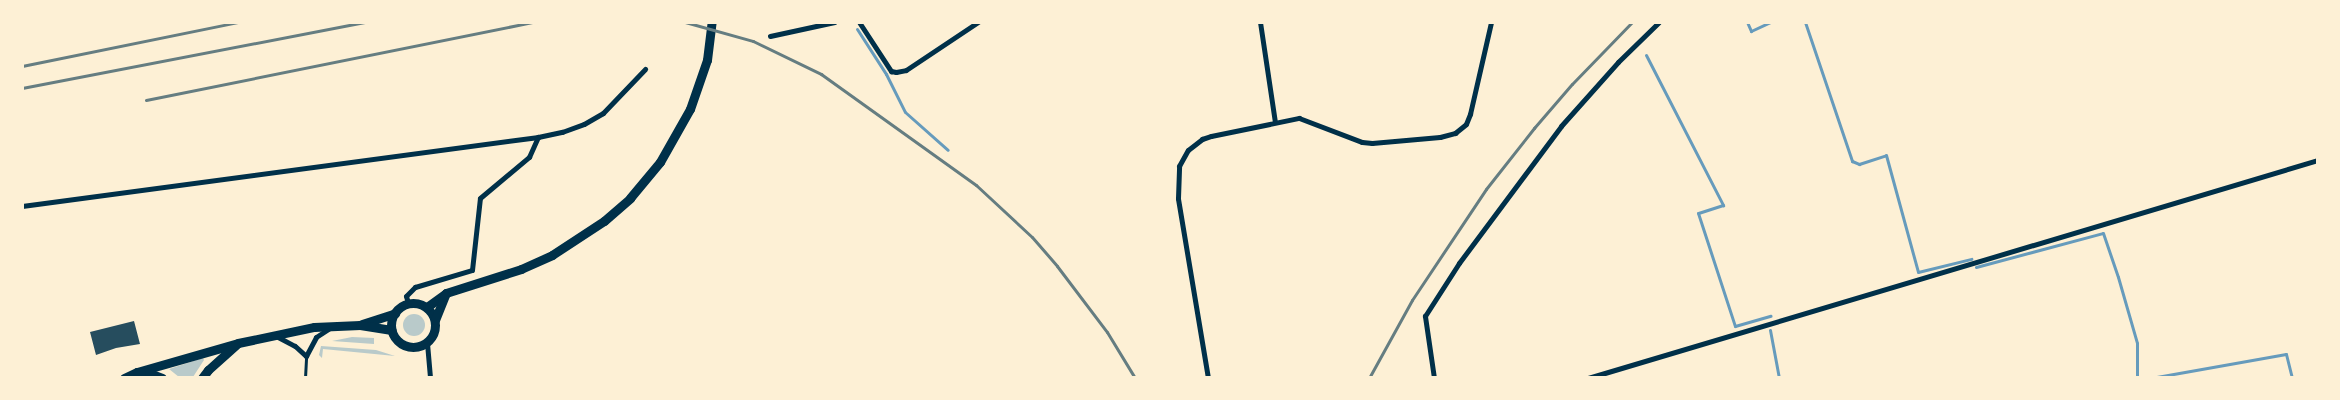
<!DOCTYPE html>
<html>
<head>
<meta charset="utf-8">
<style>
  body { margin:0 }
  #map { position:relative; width:2340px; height:400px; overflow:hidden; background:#fdf0d5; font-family:"PT Sans Narrow",sans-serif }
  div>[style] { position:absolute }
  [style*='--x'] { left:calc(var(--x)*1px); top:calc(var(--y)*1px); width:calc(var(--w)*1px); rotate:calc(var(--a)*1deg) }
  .green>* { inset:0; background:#b9caca }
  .round { border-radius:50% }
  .stream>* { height:3px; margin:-1.5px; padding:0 1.5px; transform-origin:1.5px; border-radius:1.5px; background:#669bbc }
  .building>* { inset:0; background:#264d5e }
  .service>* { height:3px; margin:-1.5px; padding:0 1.5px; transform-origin:1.5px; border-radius:1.5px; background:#003049 }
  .minor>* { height:5px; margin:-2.5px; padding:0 2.5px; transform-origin:2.5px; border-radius:2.5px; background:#003049 }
  .secondary>* { height:9px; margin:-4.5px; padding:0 4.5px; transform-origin:4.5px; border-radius:4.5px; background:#003049 }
  .secondary>.ring { margin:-4.5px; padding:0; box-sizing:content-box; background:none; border:9px solid #003049; border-radius:50% }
  .rail>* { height:3px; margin:-1.5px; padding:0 1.5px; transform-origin:1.5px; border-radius:1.5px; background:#657d81 }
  span { translate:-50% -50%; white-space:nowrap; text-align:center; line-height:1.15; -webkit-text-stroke:5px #fdf0d5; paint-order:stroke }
  .frame { position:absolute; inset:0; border:24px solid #fdf0d5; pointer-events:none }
</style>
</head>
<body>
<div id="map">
  <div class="green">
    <i class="round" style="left:403px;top:314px;width:22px;height:22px"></i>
    <i style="clip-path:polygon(352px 337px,374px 338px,374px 344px,332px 341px)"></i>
    <i style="clip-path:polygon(321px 346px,376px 350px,395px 356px,323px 349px,322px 358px,319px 355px)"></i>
    <i style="clip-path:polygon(203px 358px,204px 360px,193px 377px,179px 377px,169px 369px)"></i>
  </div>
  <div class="stream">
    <i style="--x:1747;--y:22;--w:10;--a:66"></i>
    <i style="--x:1751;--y:31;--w:21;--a:-25"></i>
    <i style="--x:1805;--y:22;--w:147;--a:71.3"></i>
    <i style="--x:1852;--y:161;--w:8;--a:23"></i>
    <i style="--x:1859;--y:164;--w:28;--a:-18"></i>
    <i style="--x:1886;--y:155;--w:121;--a:74.7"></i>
    <i style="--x:1918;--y:272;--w:55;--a:-13.8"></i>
    <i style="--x:857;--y:29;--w:54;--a:57.2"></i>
    <i style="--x:886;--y:74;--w:42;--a:63.4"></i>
    <i style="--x:905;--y:112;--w:57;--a:41.5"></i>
    <i style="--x:1646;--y:55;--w:169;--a:62.8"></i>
    <i style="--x:1723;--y:205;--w:26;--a:162"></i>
    <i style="--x:1698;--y:213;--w:119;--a:71.9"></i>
    <i style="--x:1735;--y:326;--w:37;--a:-16"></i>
    <i style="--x:1976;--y:267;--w:131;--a:-15"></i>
    <i style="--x:2103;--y:233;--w:46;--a:71.2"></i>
    <i style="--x:2118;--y:277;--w:69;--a:73.9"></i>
    <i style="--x:2137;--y:343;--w:35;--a:90"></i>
    <i style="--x:1770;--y:330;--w:49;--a:79.4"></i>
    <i style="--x:2151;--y:378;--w:137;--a:-10.1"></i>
    <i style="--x:2286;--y:354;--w:25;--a:76"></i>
  </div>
  <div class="building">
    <i style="clip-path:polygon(134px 321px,140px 344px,116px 348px,96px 355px,90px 332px)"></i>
  </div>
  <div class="service">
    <i style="--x:305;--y:378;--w:22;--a:-87"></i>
  </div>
  <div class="minor">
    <i style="--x:859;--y:22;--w:59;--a:56.9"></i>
    <i style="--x:891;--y:71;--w:5;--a:11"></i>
    <i style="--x:896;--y:72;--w:10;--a:-11"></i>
    <i style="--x:906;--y:70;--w:87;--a:-33.7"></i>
    <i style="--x:1260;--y:22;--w:101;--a:81.5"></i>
    <i style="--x:770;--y:36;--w:66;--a:-12.2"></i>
    <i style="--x:22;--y:206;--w:521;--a:-7.62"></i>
    <i style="--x:538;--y:137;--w:25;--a:-12"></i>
    <i style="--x:562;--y:132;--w:23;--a:-20"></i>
    <i style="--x:584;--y:124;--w:22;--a:-30"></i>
    <i style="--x:603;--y:113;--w:61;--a:-46.3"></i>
    <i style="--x:408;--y:303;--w:7;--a:-106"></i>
    <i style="--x:406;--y:296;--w:13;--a:-45"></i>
    <i style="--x:415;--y:287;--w:59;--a:-16.6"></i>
    <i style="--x:472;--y:270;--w:72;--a:-83.7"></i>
    <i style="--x:480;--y:198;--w:64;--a:-39.9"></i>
    <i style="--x:529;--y:157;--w:22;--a:-66"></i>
    <i style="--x:276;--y:336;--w:21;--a:28"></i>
    <i style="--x:295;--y:346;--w:15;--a:42"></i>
    <i style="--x:306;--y:356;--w:21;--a:-62"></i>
    <i style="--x:316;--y:337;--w:17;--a:-33"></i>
    <i style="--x:427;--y:343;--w:35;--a:85"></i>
    <i style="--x:1208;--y:378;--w:182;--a:-99.5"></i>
    <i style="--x:1178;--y:198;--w:32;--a:-88"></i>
    <i style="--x:1179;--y:166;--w:18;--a:-61"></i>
    <i style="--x:1188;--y:150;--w:18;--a:-38"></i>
    <i style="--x:1202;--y:139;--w:9;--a:-18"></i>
    <i style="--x:1211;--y:136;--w:90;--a:-11.6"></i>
    <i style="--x:1299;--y:118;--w:67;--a:20.9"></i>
    <i style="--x:1362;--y:142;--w:10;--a:6"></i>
    <i style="--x:1372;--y:143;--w:68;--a:-5"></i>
    <i style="--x:1440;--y:137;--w:16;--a:-15"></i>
    <i style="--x:1455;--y:133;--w:14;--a:-39"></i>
    <i style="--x:1466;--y:124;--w:11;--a:-68"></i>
    <i style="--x:1470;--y:114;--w:94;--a:-77.1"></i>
    <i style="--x:1434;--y:378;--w:63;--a:-98.3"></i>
    <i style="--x:1425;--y:316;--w:63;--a:-57.3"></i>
    <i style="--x:1459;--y:263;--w:171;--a:-53.3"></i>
    <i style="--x:1561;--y:126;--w:86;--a:-48.3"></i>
    <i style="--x:1618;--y:62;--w:57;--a:-44.3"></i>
    <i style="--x:1588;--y:378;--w:762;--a:-16.63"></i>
  </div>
  <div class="secondary">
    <i class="ring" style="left:391px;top:303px;width:35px;height:35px"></i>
    <i style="--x:427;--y:307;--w:24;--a:-36"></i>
    <i style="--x:446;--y:293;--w:79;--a:-17.7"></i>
    <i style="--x:521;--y:269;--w:34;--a:-24"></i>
    <i style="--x:552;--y:255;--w:62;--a:-33.2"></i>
    <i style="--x:604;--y:221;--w:35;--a:-41"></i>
    <i style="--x:630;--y:198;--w:47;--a:-50.2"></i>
    <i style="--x:660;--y:162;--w:61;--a:-60.5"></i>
    <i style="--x:690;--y:109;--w:52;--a:-70.9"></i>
    <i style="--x:707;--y:60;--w:38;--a:-83"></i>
    <i style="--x:435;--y:320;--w:29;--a:-68"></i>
    <i style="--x:362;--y:324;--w:35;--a:-18"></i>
    <i style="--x:137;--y:372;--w:105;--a:-16"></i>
    <i style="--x:238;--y:343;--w:78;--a:-11.9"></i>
    <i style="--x:314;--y:327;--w:46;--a:-2.5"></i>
    <i style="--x:360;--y:325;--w:32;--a:9"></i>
    <i style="--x:124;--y:378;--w:14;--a:-25"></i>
    <i style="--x:137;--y:372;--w:12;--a:5"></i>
    <i style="--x:149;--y:373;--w:14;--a:21"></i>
    <i style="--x:202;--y:378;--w:10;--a:-53"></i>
    <i style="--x:208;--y:370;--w:38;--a:-42"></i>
  </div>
  <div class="rail">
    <i style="--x:685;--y:22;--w:71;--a:15.6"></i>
    <i style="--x:753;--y:41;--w:76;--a:25.9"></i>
    <i style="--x:821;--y:74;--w:191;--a:35.6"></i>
    <i style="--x:976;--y:185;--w:76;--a:42.9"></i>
    <i style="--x:1032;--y:237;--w:38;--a:49"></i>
    <i style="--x:1057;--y:266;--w:83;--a:52.9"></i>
    <i style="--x:1107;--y:332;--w:54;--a:58.7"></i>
    <i style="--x:22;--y:66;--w:220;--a:-11.5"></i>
    <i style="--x:22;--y:88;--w:349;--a:-10.9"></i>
    <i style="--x:146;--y:100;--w:394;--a:-11.4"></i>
    <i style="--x:1369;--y:378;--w:89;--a:-61.1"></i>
    <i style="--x:1412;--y:300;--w:133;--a:-56.3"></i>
    <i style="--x:1486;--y:189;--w:78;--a:-51.8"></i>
    <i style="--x:1534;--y:128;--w:58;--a:-49.2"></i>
    <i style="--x:1572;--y:84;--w:86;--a:-45.9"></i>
  </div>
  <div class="frame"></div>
</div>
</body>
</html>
